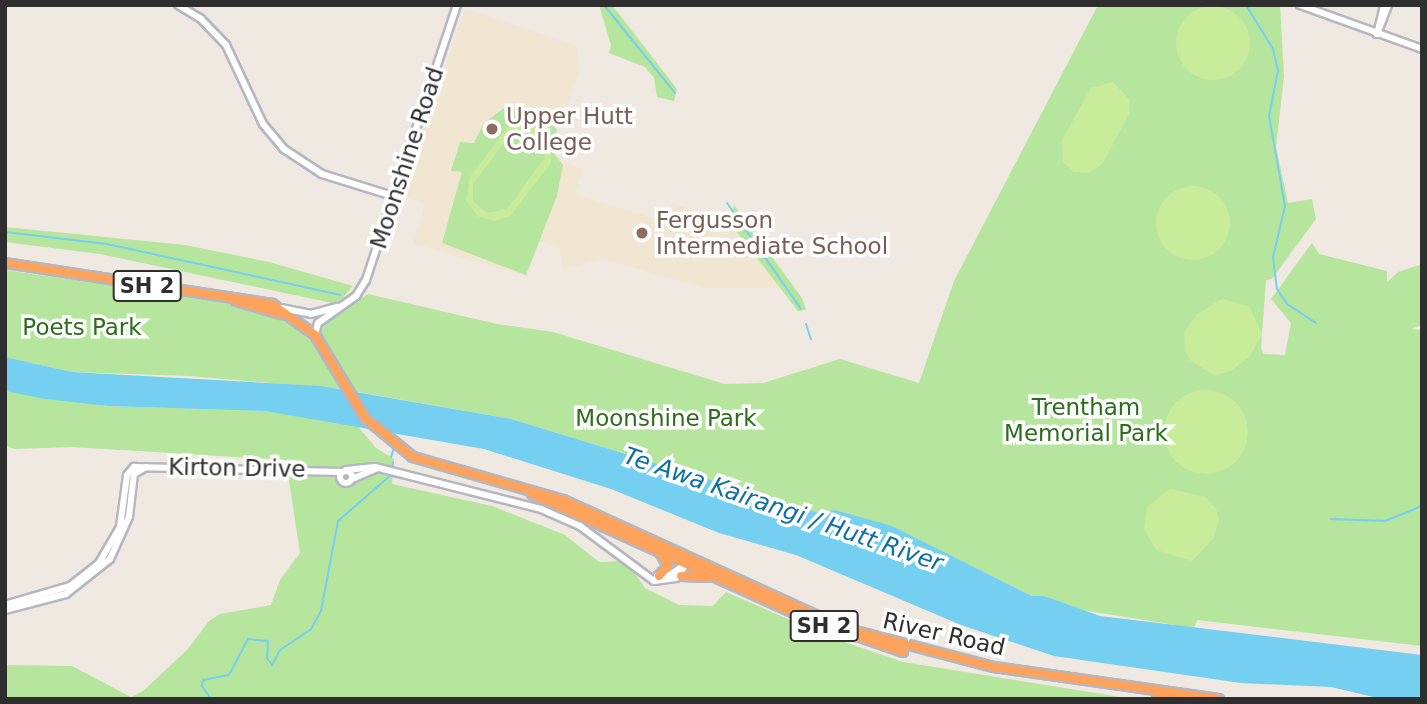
<!DOCTYPE html>
<html>
<head>
<meta charset="utf-8">
<style>
  body { margin:0 }
  #map { position:relative; width:1427px; height:704px; overflow:hidden; background:#efe9e1; font-family:"DejaVu Sans",sans-serif }
  div>[style] { position:absolute }
  [style*='--x'] { left:calc(var(--x)*1px); top:calc(var(--y)*1px); width:calc(var(--w)*1px); rotate:calc(var(--a)*1deg) }
  .education>* { inset:0; background:#f0e6d1 }
  .green>* { inset:0; background:#b6e59e }
  .pitch>* { inset:0; background:#c9ec9a }
  .round { border-radius:50% }
  .water>* { inset:0; background:#75cff0 }
  .stream>* { height:2px; margin:-1px; padding:0 1px; transform-origin:1px; border-radius:1px; background:#75cff0 }
  .roads { filter:drop-shadow(2px 0 #b4b7c1) drop-shadow(-2px 0 #b4b7c1) drop-shadow(0 2px #b4b7c1) drop-shadow(0 -2px #b4b7c1) }
  .secondary>* { height:6px; margin:-3px; padding:0 3px; transform-origin:3px; border-radius:3px; background:#fff }
  .secondary>.ring { margin:-3px; padding:0; box-sizing:content-box; background:none; border:6px solid #fff; border-radius:50% }
  .highway>* { height:8px; margin:-4px; padding:0 4px; transform-origin:4px; border-radius:4px; background:#ffa35c }
  .dots>* { width:19px; height:19px; translate:-50% -50%; box-sizing:border-box; border:4px solid #fff; border-radius:50% }
  span { translate:-50% -50%; white-space:nowrap; text-align:center; line-height:1.15; -webkit-text-stroke:7px #fff; paint-order:stroke }
  .shield-label span { padding:2px 5px; background:#fff; border:2px solid; border-radius:5px; -webkit-text-stroke-width:0 }
  .shield-label { font-size:21px; color:#2e2e2e; font-weight:700 }
  .education-label { font-size:23px; color:#785e54 }
  .left { translate:0 -50%; text-align:left }
  .street-label { font-size:23px; color:#2e2e2e }
  .park-label { font-size:23px; color:#2c6e1b }
  .water-label { font-size:24px; color:#0d6fa3; font-style:italic }
  .frame { position:absolute; inset:0; border:7px solid #2e2e2e; pointer-events:none }
</style>
</head>
<body>
<div id="map">
  <div class="education">
    <i style="clip-path:polygon(465px 9px,576px 45px,580px 67px,555px 145px,560px 161px,583px 169px,575px 194px,665px 222px,672px 203px,735px 225px,782px 288px,704px 288px,603px 259px,563px 269px,559px 247px,540px 241px,527px 277px,413px 243px,425px 204px,401px 195px)"></i>
  </div>
  <div class="green">
    <i style="clip-path:polygon(599px 5px,612px 5px,677px 89px,674px 101px,657px 97px,654px 78px,645px 67px,609px 53px,611px 45px)"></i>
    <i style="clip-path:polygon(1098px 5px,1280px 5px,1284px 76px,1276px 147px,1288px 203px,1312px 199px,1316px 219px,1272px 279px,1266px 280px,1261px 348px,1264px 354px,1285px 355px,1291px 323px,1271px 299px,1312px 243px,1319px 254px,1387px 271px,1387px 282px,1398px 272px,1422px 264px,1422px 325px,1411px 329px,1422px 330px,1422px 646px,1197px 620px,1194px 628px,1076px 609px,1044px 596px,1032px 596px,891px 526px,835px 510px,819px 513px,511px 419px,352px 391px,321px 338px,321px 327px,368px 294px,497px 324px,553px 332px,725px 384px,763px 383px,840px 359px,919px 383px,954px 281px)"></i>
    <i style="clip-path:polygon(504px 108px,534px 112px,557px 129px,551px 150px,563px 165px,557px 196px,526px 275px,442px 243px,462px 172px,451px 171px,460px 142px,474px 143px,484px 123px)"></i>
    <i style="clip-path:polygon(734px 205px,802px 298px,806px 310px,798px 311px,729px 222px)"></i>
    <i style="clip-path:polygon(5px 227px,185px 245px,269px 262px,353px 286px,337px 304px,100px 254px,5px 242px)"></i>
    <i style="clip-path:polygon(5px 270px,236px 303px,279px 316px,312px 342px,342px 389px,189px 376px,72px 372px,5px 357px)"></i>
    <i style="clip-path:polygon(5px 391px,108px 406px,265px 411px,356px 424px,376px 448px,394px 459px,392px 484px,492px 506px,565px 535px,599px 562px,626px 561px,645px 588px,679px 605px,713px 606px,726px 592px,827px 636px,903px 662px,1133px 699px,5px 699px,5px 665px,72px 666px,131px 697px,143px 691px,188px 649px,209px 621px,220px 614px,271px 605px,280px 580px,300px 553px,286px 460px,72px 447px,14px 449px,5px 445px)"></i>
  </div>
  <div class="pitch">
    <i class="round" style="left:1176px;top:6px;width:74px;height:74px"></i>
    <i style="clip-path:polygon(1113px 82px,1130px 100px,1129px 114px,1103px 163px,1089px 173px,1074px 172px,1063px 162px,1062px 140px,1091px 88px)"></i>
    <i style="clip-path:polygon(evenodd,532px 122px,551px 138px,551px 163px,510px 216px,495px 221px,479px 217px,466px 201px,470px 177px,508px 127px,532px 122px,522px 129px,542px 139px,545px 157px,507px 209px,486px 213px,473px 201px,473px 184px,509px 136px,522px 129px)"></i>
    <i class="round" style="left:1156px;top:186px;width:74px;height:74px"></i>
    <i style="clip-path:polygon(1222px 299px,1249px 306px,1262px 334px,1250px 356px,1231px 371px,1214px 375px,1191px 361px,1185px 352px,1184px 332px,1197px 314px)"></i>
    <i class="round" style="left:1164px;top:390px;width:84px;height:84px"></i>
    <i style="clip-path:polygon(1170px 489px,1206px 497px,1216px 509px,1219px 520px,1214px 538px,1192px 561px,1156px 550px,1144px 529px,1147px 507px)"></i>
  </div>
  <div class="water">
    <i style="clip-path:polygon(5px 357px,72px 372px,321px 386px,511px 419px,819px 513px,835px 510px,892px 526px,1032px 596px,1044px 596px,1100px 616px,1422px 655px,1422px 699px,1382px 699px,1331px 687px,1241px 683px,1054px 656px,961px 625px,796px 555px,719px 533px,611px 489px,484px 449px,265px 411px,108px 406px,45px 399px,5px 391px)"></i>
  </div>
  <div class="stream">
    <i style="--x:604;--y:5;--w:113;--a:51.1"></i>
    <i style="--x:1246;--y:5;--w:52;--a:58.5"></i>
    <i style="--x:1273;--y:49;--w:23;--a:77"></i>
    <i style="--x:1278;--y:71;--w:46;--a:101.3"></i>
    <i style="--x:1269;--y:116;--w:91;--a:79.9"></i>
    <i style="--x:1285;--y:206;--w:52;--a:103.2"></i>
    <i style="--x:1273;--y:257;--w:32;--a:83"></i>
    <i style="--x:1277;--y:289;--w:18;--a:56"></i>
    <i style="--x:1287;--y:304;--w:35;--a:33"></i>
    <i style="--x:727;--y:203;--w:129;--a:55.1"></i>
    <i style="--x:5;--y:232;--w:103;--a:6.7"></i>
    <i style="--x:107;--y:244;--w:239;--a:12.3"></i>
    <i style="--x:806;--y:324;--w:16;--a:72"></i>
    <i style="--x:391;--y:457;--w:13;--a:-72"></i>
    <i style="--x:392;--y:469;--w:7;--a:-82"></i>
    <i style="--x:1331;--y:519;--w:54;--a:2.1"></i>
    <i style="--x:1385;--y:521;--w:40;--a:-22"></i>
    <i style="--x:211;--y:699;--w:16;--a:-125"></i>
    <i style="--x:202;--y:686;--w:6;--a:-81"></i>
    <i style="--x:203;--y:680;--w:26;--a:-11"></i>
    <i style="--x:229;--y:675;--w:41;--a:-62.2"></i>
    <i style="--x:248;--y:639;--w:20;--a:6"></i>
    <i style="--x:268;--y:641;--w:17;--a:93"></i>
    <i style="--x:267;--y:658;--w:9;--a:54"></i>
    <i style="--x:272;--y:665;--w:17;--a:-62"></i>
    <i style="--x:280;--y:650;--w:37;--a:-34"></i>
    <i style="--x:311;--y:629;--w:21;--a:-61"></i>
    <i style="--x:321;--y:611;--w:92;--a:-79.3"></i>
    <i style="--x:338;--y:521;--w:70;--a:-41"></i>
  </div>
  <div class="roads">
    <div class="secondary">
      <i style="--x:178;--y:5;--w:27;--a:31"></i>
      <i style="--x:201;--y:19;--w:36;--a:46"></i>
      <i style="--x:226;--y:45;--w:87;--a:64.9"></i>
      <i style="--x:263;--y:124;--w:33;--a:50"></i>
      <i style="--x:284;--y:149;--w:45;--a:33.3"></i>
      <i style="--x:322;--y:174;--w:74;--a:17.2"></i>
      <i style="--x:1300;--y:5;--w:130;--a:19.8"></i>
      <i style="--x:1377;--y:34;--w:31;--a:-69"></i>
      <i style="--x:1377;--y:34;--w:30;--a:-76"></i>
      <i style="--x:281;--y:308;--w:31;--a:11"></i>
      <i style="--x:311;--y:314;--w:28;--a:-15"></i>
      <i style="--x:315;--y:335;--w:12;--a:-76"></i>
      <i style="--x:318;--y:323;--w:47;--a:-35.4"></i>
      <i style="--x:356;--y:296;--w:19;--a:-58"></i>
      <i style="--x:366;--y:280;--w:290;--a:-71.7"></i>
      <i style="--x:346;--y:470;--w:29;--a:-6"></i>
      <i style="--x:375;--y:467;--w:171;--a:14.2"></i>
      <i style="--x:541;--y:509;--w:43;--a:23.6"></i>
      <i style="--x:580;--y:526;--w:92;--a:36.6"></i>
      <i style="--x:654;--y:581;--w:22;--a:-8"></i>
      <i style="--x:676;--y:578;--w:19;--a:-54"></i>
      <i class="ring" style="left:340px;top:471px;width:6px;height:6px"></i>
      <i style="--x:352;--y:479;--w:26;--a:-23"></i>
      <i style="--x:657;--y:576;--w:13;--a:-4"></i>
      <i style="--x:670;--y:575;--w:21;--a:-35"></i>
      <i style="--x:5;--y:605;--w:68;--a:-16.3"></i>
      <i style="--x:70;--y:586;--w:37;--a:-38"></i>
      <i style="--x:99;--y:563;--w:42;--a:-59.7"></i>
      <i style="--x:120;--y:527;--w:52;--a:-82.3"></i>
      <i style="--x:127;--y:475;--w:11;--a:-49"></i>
      <i style="--x:134;--y:467;--w:208;--a:1.4"></i>
      <i style="--x:5;--y:610;--w:63;--a:-14.7"></i>
      <i style="--x:66;--y:594;--w:56;--a:-38.5"></i>
      <i style="--x:110;--y:559;--w:46;--a:-65.7"></i>
      <i style="--x:129;--y:517;--w:43;--a:-83.4"></i>
      <i style="--x:134;--y:474;--w:14;--a:-30"></i>
    </div>
    <div class="highway">
      <i style="--x:5;--y:263;--w:270;--a:8.7"></i>
      <i style="--x:272;--y:304;--w:53;--a:35.8"></i>
      <i style="--x:315;--y:335;--w:97;--a:58.9"></i>
      <i style="--x:365;--y:418;--w:62;--a:39.1"></i>
      <i style="--x:413;--y:457;--w:156;--a:16"></i>
      <i style="--x:563;--y:500;--w:309;--a:24.5"></i>
      <i style="--x:844;--y:628;--w:155;--a:14.6"></i>
      <i style="--x:994;--y:667;--w:227;--a:8.1"></i>
      <i style="--x:236;--y:301;--w:47;--a:16.1"></i>
      <i style="--x:532;--y:494;--w:298;--a:24.4"></i>
      <i style="--x:803;--y:617;--w:106;--a:19.3"></i>
      <i style="--x:659;--y:576;--w:13;--a:-48"></i>
      <i style="--x:668;--y:566;--w:14;--a:-120"></i>
      <i style="--x:681;--y:576;--w:27;--a:2"></i>
      <i style="--x:1157;--y:696;--w:22;--a:8"></i>
    </div>
  </div>
  <div class="dots">
    <i style="left:492px;top:129px;background:#8d6e63"></i>
    <i style="left:642px;top:233px;background:#8d6e63"></i>
  </div>
  <div class="shield-label">
    <span style="left:147px;top:286px">SH 2</span>
    <span style="left:824px;top:626px">SH 2</span>
  </div>
  <div class="education-label">
    <span class="left" style="left:506px;top:129px">Upper Hutt<br>College</span>
    <span class="left" style="left:656px;top:233px">Fergusson<br>Intermediate School</span>
  </div>
  <div class="street-label">
    <span style="left:407px;top:158px;rotate:-72deg">Moonshine Road</span>
    <span style="left:237px;top:468px;rotate:1deg">Kirton Drive</span>
    <span style="left:944px;top:634px;rotate:13deg">River Road</span>
  </div>
  <div class="park-label">
    <span style="left:82px;top:327px">Poets Park</span>
    <span style="left:1086px;top:420px">Trentham<br>Memorial Park</span>
    <span style="left:666px;top:418px">Moonshine Park</span>
  </div>
  <div class="water-label">
    <span style="left:783px;top:510px;rotate:19deg">Te Awa Kairangi / Hutt River</span>
  </div>
  <div class="frame"></div>
</div>
</body>
</html>
